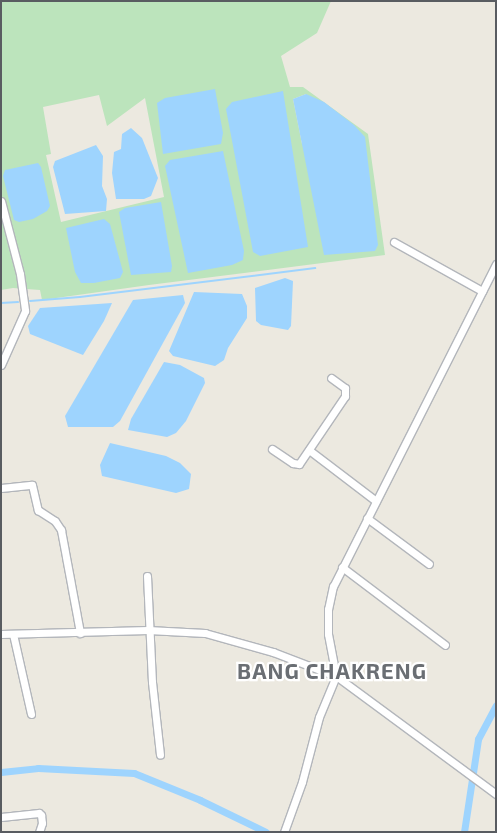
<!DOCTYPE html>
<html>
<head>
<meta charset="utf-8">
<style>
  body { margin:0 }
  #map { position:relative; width:497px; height:833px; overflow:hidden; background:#ece9e0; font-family:"Exo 2",sans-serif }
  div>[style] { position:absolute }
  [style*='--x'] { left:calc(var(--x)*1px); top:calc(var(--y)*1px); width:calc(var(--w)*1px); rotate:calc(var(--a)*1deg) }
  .green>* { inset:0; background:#bce4bc }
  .water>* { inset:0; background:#9ed4fe }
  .stream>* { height:2px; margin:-1px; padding:0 1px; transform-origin:1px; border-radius:1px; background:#9ed4fe }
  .canal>* { height:7px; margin:-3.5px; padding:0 3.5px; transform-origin:3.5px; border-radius:3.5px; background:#9ed4fe }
  .roads { filter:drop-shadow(1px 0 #b3b6bb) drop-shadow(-1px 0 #b3b6bb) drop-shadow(0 1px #b3b6bb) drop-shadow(0 -1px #b3b6bb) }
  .street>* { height:7px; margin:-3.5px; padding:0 3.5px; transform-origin:3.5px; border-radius:3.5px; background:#fff }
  span { translate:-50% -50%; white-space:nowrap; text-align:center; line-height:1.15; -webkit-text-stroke:4.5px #fff; paint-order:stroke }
  .district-label { font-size:22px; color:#6a6e73; font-weight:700; letter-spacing:1px }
  .frame { position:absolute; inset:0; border:2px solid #595c61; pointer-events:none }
</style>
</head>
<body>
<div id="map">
  <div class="green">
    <i style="clip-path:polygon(evenodd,1px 1px,331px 1px,317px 33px,281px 56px,290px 87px,303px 87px,368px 134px,385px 255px,149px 285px,42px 300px,40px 290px,13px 288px,1px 290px,1px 1px,306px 94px,302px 144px,293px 99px,306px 94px,1px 1px,99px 95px,107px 126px,145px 98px,164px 197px,61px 222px,46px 155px,51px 154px,43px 107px,99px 95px)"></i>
  </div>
  <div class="water">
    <i style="clip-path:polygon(215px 89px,223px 133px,221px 144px,163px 154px,157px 103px,165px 98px)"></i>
    <i style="clip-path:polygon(283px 91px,308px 247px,260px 256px,253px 252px,226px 109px,232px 102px)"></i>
    <i style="clip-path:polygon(306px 94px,324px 102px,354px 125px,365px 137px,378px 245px,375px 251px,324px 255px,293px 99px)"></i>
    <i style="clip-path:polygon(131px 128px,142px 138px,158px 178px,151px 196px,144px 199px,116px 199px,112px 173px,114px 152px,121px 149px,122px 134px)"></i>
    <i style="clip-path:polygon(96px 145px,103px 156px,102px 186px,107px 199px,106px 211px,65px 214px,53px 167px,55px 161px)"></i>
    <i style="clip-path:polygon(223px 151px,244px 251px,243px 260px,232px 265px,188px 273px,165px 166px,170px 160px)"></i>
    <i style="clip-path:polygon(38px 163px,41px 167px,50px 206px,47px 211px,33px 219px,19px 222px,14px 220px,3px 176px,5px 170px)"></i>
    <i style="clip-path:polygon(161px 202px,172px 266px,171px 272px,131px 275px,119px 212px,125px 208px)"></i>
    <i style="clip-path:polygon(104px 219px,110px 224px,123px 272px,120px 278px,94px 283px,81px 283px,75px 272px,66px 228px)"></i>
    <i style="clip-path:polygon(285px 278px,293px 281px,291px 326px,288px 330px,261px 325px,256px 321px,255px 288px)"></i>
    <i style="clip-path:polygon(194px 292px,242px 294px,247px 306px,247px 318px,228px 348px,224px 360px,215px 366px,173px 356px,169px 351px)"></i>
    <i style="clip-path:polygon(183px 295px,185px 303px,120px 421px,113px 427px,68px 427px,65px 416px,133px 300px)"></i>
    <i style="clip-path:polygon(112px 303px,104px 321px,83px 355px,30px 334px,28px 326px,40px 308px)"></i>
    <i style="clip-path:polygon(164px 362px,180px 365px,204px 378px,205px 383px,186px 421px,176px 433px,167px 437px,128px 430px,131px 419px)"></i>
    <i style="clip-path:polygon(110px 443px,166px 456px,180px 463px,191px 474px,189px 489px,176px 493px,102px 476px,100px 465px)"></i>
  </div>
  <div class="stream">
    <i style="--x:30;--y:301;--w:50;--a:-4.6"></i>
    <i style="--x:80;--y:297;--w:237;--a:-7"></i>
    <i style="--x:1;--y:303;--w:17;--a:-3"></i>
  </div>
  <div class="canal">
    <i style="--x:1;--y:772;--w:37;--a:-6"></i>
    <i style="--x:38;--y:768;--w:96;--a:3"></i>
    <i style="--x:134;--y:773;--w:71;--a:22.2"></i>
    <i style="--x:200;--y:800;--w:73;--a:25.9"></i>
    <i style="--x:464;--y:832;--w:94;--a:-81.4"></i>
    <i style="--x:478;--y:739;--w:38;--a:-62"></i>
  </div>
  <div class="roads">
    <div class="street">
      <i style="--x:1;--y:201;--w:75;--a:75.4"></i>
      <i style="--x:20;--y:274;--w:37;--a:82"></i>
      <i style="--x:25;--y:311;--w:59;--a:114"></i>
      <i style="--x:394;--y:242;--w:101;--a:29.1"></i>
      <i style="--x:496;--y:264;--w:361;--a:116.8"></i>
      <i style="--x:333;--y:586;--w:24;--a:102"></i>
      <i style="--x:328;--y:609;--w:25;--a:90"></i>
      <i style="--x:328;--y:634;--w:43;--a:79.2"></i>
      <i style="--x:336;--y:676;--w:199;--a:36.4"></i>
      <i style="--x:272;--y:449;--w:25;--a:34"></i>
      <i style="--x:293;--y:463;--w:6;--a:9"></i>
      <i style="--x:299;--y:464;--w:82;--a:-55.9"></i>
      <i style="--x:345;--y:396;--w:8;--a:-90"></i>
      <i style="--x:345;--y:388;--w:17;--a:-144"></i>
      <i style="--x:309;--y:450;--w:84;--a:37.3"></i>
      <i style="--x:1;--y:488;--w:31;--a:-6"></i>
      <i style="--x:32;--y:485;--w:26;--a:77"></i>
      <i style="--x:38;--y:510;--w:20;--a:33"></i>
      <i style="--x:55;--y:521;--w:11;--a:56"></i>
      <i style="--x:61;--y:530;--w:105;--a:79.5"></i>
      <i style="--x:367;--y:518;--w:77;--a:36.6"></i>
      <i style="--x:342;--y:567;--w:129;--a:37.1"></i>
      <i style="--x:147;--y:576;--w:106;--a:87.3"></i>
      <i style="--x:152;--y:682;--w:73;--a:83.7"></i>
      <i style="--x:1;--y:634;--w:147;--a:-1.6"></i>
      <i style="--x:148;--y:630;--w:57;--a:3"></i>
      <i style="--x:205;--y:633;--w:71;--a:15.6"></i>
      <i style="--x:273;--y:652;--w:67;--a:20.9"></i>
      <i style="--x:336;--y:676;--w:44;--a:112.5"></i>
      <i style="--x:319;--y:717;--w:67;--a:104.7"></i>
      <i style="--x:302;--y:782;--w:53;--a:109.8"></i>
      <i style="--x:13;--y:634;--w:82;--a:77.3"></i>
      <i style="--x:1;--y:817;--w:38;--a:-6"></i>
      <i style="--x:39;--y:813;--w:3;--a:45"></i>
      <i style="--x:41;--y:815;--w:8;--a:83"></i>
      <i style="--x:42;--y:823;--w:9;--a:108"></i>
    </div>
  </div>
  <div class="district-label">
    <span style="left:332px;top:671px">BANG CHAKRENG</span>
  </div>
  <div class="frame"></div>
</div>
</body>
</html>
